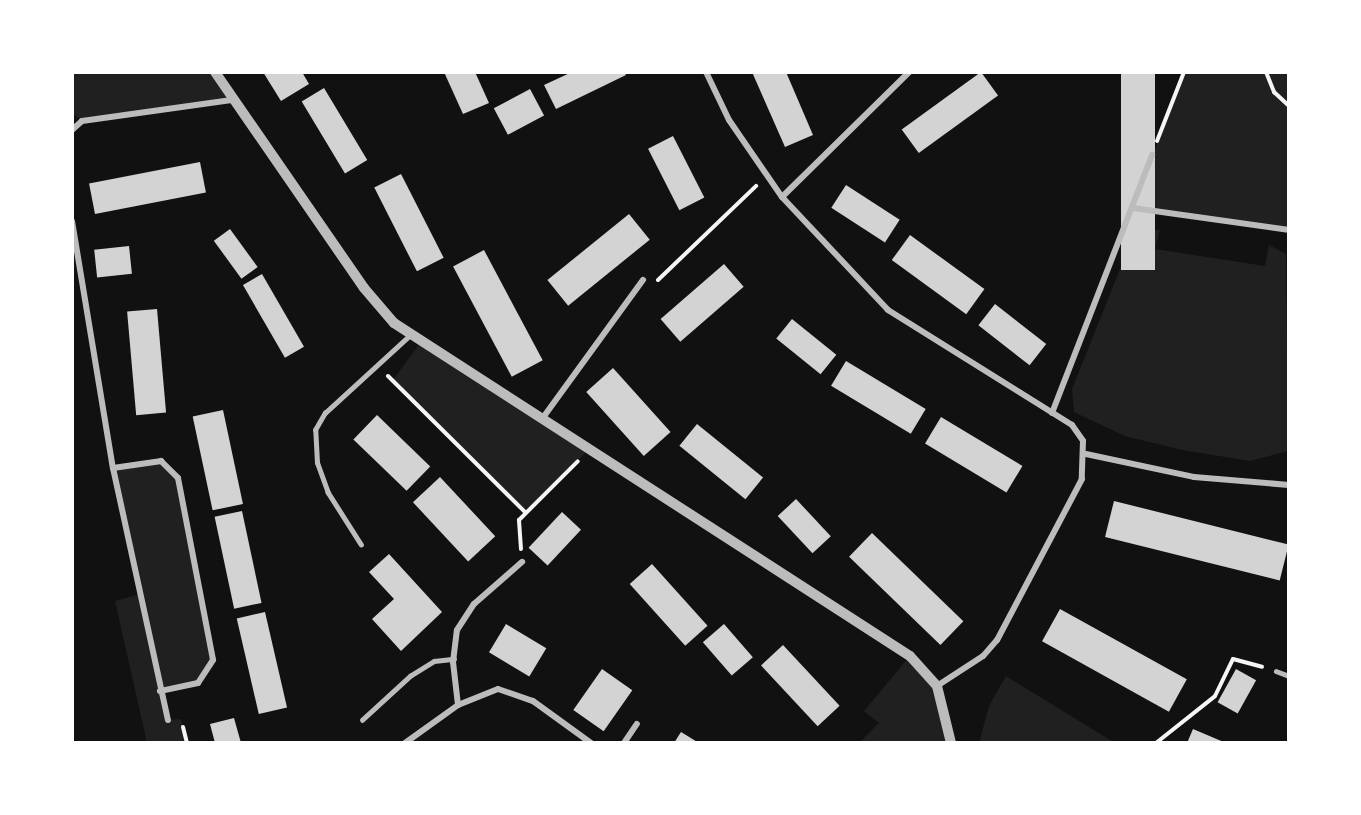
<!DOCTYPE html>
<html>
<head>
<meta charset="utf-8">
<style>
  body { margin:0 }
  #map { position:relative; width:1361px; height:815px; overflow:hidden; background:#111; font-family:Jost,sans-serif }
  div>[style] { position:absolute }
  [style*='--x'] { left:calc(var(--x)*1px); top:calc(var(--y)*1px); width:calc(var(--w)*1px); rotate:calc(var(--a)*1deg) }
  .green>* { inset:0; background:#202020 }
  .building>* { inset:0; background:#d3d3d3; transform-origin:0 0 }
  .path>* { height:4px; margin:-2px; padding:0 2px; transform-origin:2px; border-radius:2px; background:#f5f5f5 }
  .service>* { height:4.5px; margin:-2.25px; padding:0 2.25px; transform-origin:2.25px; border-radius:2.25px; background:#bcbcbc }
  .minor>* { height:6px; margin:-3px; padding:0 3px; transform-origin:3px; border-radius:3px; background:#bcbcbc }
  .tertiary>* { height:10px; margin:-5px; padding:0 5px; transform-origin:5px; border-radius:5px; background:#bcbcbc }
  span { translate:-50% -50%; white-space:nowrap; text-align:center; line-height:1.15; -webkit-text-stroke:6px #fff; paint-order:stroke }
  .frame { position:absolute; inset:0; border:74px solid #fff; pointer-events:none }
</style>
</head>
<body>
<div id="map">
  <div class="green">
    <i style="clip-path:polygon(72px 72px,215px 72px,232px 100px,82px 121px,72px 113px)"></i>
    <i style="clip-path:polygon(1184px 72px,1289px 72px,1289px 231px,1133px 208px)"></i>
    <i style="clip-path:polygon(1146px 229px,1160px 230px,1155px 249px,1265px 266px,1269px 245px,1286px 254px,1288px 451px,1250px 461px,1182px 450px,1125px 436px,1074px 412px,1072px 389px,1128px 249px)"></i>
    <i style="clip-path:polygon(421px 342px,588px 450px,526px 513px,393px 380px)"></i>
    <i style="clip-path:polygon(161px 461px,178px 478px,213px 660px,198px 683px,161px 691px,168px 720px,181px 719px,187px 743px,147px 743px,115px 601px,140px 594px,113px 468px)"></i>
    <i style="clip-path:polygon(910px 656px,927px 671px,951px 743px,859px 743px,879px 723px,864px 711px)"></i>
    <i style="clip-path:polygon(1006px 676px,1115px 743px,979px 743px,989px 706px)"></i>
  </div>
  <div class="building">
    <i style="clip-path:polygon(263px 72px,302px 72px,309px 84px,281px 101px)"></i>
    <i style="clip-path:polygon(444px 72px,475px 72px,489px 103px,463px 114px)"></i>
    <i style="clip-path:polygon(572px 72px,624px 72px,626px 75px,556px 109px,544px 85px)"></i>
    <i style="clip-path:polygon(752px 72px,786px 72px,813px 135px,785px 147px)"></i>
    <i style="left:981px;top:72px;width:29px;height:98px;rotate:54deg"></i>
    <i style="left:1121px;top:72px;width:34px;height:198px"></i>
    <i style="left:324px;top:88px;width:84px;height:26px;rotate:59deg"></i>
    <i style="left:530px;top:89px;width:30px;height:41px;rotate:62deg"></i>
    <i style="left:673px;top:136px;width:69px;height:28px;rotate:63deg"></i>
    <i style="left:200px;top:162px;width:31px;height:113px;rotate:79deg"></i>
    <i style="left:401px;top:174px;width:94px;height:30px;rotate:63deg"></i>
    <i style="left:846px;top:185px;width:64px;height:27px;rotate:33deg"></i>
    <i style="left:629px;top:214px;width:33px;height:105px;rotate:51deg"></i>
    <i style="left:230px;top:229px;width:47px;height:20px;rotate:54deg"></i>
    <i style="left:910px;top:235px;width:92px;height:31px;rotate:36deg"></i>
    <i style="left:129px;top:246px;width:28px;height:35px;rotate:84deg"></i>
    <i style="left:484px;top:250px;width:125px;height:35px;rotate:62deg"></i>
    <i style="left:724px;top:264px;width:30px;height:84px;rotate:49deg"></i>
    <i style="left:262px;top:274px;width:84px;height:22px;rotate:60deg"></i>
    <i style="left:995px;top:304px;width:65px;height:27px;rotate:38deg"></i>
    <i style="left:157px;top:309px;width:104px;height:30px;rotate:85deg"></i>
    <i style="left:792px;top:319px;width:57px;height:25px;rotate:39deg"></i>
    <i style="left:846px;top:361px;width:93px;height:29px;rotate:31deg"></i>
    <i style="left:613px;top:368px;width:86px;height:36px;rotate:48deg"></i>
    <i style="left:223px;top:410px;width:96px;height:31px;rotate:78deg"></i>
    <i style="left:377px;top:415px;width:74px;height:34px;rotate:44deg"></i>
    <i style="left:941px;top:417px;width:95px;height:31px;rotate:31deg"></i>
    <i style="left:697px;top:424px;width:85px;height:28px;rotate:39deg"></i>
    <i style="left:440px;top:477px;width:81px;height:37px;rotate:47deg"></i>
    <i style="left:796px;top:499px;width:51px;height:25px;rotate:47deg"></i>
    <i style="left:1114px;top:501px;width:180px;height:37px;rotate:14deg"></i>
    <i style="left:242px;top:511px;width:94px;height:28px;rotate:78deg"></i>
    <i style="left:562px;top:512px;width:26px;height:49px;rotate:43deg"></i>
    <i style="left:872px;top:533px;width:127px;height:33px;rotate:44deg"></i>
    <i style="clip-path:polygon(389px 554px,442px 612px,401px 651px,372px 619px,394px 599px,369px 572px)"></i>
    <i style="left:652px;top:564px;width:83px;height:30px;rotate:48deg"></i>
    <i style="left:1060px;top:609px;width:145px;height:37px;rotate:29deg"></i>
    <i style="left:265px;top:612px;width:98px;height:29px;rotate:77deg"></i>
    <i style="left:506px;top:624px;width:47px;height:33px;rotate:31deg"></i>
    <i style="left:724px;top:624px;width:44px;height:28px;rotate:49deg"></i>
    <i style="left:783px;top:645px;width:83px;height:30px;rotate:47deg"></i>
    <i style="left:602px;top:669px;width:37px;height:50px;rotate:35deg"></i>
    <i style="left:1236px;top:669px;width:23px;height:38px;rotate:29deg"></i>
    <i style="clip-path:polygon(234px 718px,241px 743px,215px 743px,210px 724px)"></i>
    <i style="clip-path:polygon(1193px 729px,1226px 743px,1187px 743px)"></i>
    <i style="clip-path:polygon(681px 732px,699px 743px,674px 743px)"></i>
  </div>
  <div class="path">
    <i style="--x:1266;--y:72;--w:22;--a:68"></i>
    <i style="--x:1274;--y:92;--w:21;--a:43"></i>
    <i style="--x:1157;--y:141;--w:74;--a:-68.6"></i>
    <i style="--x:658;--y:280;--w:136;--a:-43.8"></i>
    <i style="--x:388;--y:376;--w:194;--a:44.8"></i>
    <i style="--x:521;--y:549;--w:29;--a:-94"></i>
    <i style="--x:519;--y:520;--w:83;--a:-45"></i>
    <i style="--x:183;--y:727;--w:16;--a:76"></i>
    <i style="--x:1156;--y:743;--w:75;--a:-38.5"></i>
    <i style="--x:1215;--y:696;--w:41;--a:-64.1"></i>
    <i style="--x:1233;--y:659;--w:30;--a:15"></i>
  </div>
  <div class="service">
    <i style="--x:361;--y:545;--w:62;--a:-122.4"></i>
    <i style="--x:328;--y:493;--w:32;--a:-110"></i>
    <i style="--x:317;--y:463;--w:33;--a:-93"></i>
    <i style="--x:315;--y:430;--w:20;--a:-60"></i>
    <i style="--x:325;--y:413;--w:115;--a:-42.5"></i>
    <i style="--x:1276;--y:671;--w:14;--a:21"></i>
    <i style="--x:362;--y:720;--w:65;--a:-42.5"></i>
    <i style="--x:410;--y:676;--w:28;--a:-32"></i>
    <i style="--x:434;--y:661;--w:20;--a:-6"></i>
  </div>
  <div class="minor">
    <i style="--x:706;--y:72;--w:53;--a:64.4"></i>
    <i style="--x:729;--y:120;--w:93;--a:55.5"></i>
    <i style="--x:782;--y:197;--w:155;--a:46.8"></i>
    <i style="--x:888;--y:310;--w:217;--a:32"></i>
    <i style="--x:1072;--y:425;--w:19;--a:55"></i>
    <i style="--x:1083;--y:441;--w:38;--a:92"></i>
    <i style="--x:1082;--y:479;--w:182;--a:117.8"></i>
    <i style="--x:997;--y:640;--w:21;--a:131"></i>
    <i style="--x:983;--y:656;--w:55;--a:146.9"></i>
    <i style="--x:72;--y:130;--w:13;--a:-42"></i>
    <i style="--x:82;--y:121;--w:151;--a:-8"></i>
    <i style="--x:782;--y:197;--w:178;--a:-44.5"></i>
    <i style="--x:1133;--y:208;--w:158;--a:8"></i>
    <i style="--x:72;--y:221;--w:250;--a:80.6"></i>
    <i style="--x:113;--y:468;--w:258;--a:77.7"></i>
    <i style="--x:1052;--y:413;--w:277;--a:-68.8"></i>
    <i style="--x:542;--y:419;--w:172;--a:-54"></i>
    <i style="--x:1086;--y:454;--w:110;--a:12"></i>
    <i style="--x:1194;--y:477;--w:95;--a:4.8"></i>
    <i style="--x:113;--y:468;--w:49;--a:-8.3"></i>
    <i style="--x:161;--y:461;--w:24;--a:45"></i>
    <i style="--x:178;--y:478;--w:185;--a:79.1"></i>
    <i style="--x:213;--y:660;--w:27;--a:123"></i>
    <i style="--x:198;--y:683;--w:39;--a:168"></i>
    <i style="--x:458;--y:705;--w:43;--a:-96.6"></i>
    <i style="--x:453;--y:662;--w:32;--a:-83"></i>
    <i style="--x:457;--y:630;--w:31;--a:-57"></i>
    <i style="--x:474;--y:604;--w:64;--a:-41.2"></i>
    <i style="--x:405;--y:743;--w:65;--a:-35.6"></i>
    <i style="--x:458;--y:705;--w:43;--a:-21.8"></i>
    <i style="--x:498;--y:689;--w:37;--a:19"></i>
    <i style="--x:533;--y:701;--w:72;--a:35.9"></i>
    <i style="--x:624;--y:743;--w:23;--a:-56"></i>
  </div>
  <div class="tertiary">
    <i style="--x:215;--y:72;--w:262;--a:55.4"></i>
    <i style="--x:364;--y:288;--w:46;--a:49.4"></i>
    <i style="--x:394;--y:323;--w:614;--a:32.84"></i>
    <i style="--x:910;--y:656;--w:40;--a:48"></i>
    <i style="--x:937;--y:686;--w:59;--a:76.2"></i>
  </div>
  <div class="frame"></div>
</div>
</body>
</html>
